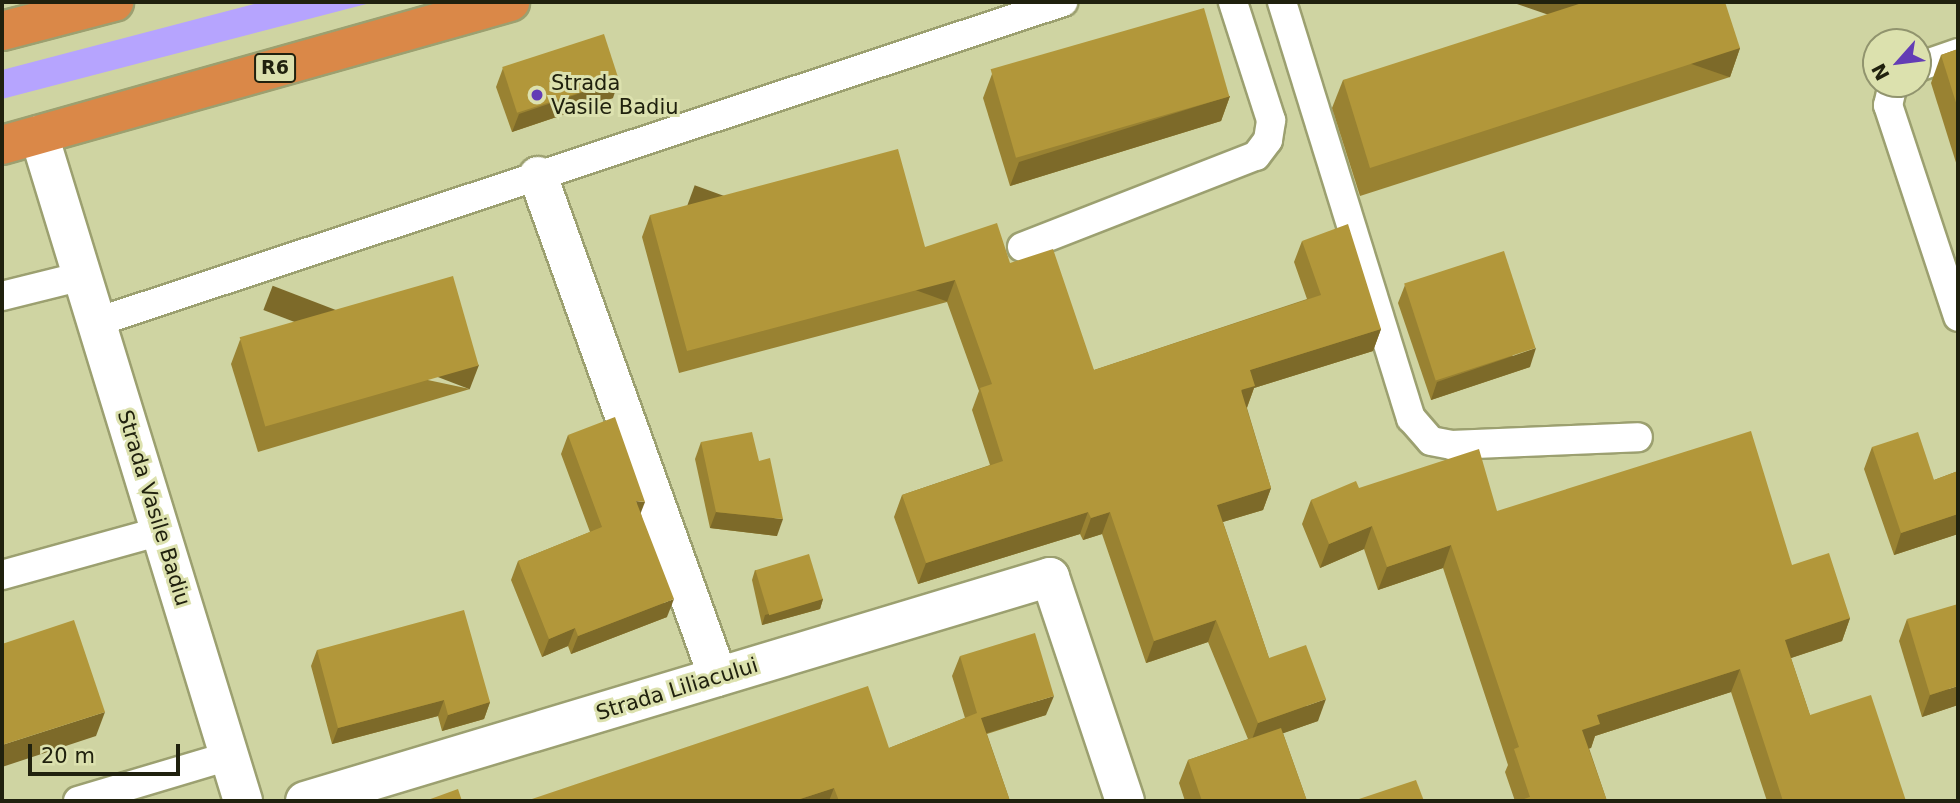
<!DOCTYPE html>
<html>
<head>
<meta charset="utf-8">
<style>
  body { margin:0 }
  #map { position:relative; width:1960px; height:803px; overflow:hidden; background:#cfd4a2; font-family:"DejaVu Sans",sans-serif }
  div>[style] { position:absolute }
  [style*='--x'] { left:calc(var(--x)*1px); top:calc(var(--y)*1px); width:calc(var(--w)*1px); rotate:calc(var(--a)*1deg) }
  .green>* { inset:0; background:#b6a4fe }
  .roads { filter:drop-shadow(2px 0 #9ca070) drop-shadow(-2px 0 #9ca070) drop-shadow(0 2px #9ca070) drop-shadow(0 -2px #9ca070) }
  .service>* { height:28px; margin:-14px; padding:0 14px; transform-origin:14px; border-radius:14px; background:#fff }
  .minor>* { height:38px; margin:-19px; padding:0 19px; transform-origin:19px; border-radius:19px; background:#fff }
  .tertiary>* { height:38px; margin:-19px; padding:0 19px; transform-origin:19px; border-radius:19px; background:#fff }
  .trunk>* { height:38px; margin:-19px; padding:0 19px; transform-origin:19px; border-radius:19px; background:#da8848 }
  .wall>* { inset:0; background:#998232 }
  .shaded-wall>* { inset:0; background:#7d6a29; transform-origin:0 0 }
  .building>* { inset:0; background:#b2973a; transform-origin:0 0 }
  .dots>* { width:19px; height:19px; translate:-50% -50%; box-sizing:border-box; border:4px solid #dce1ae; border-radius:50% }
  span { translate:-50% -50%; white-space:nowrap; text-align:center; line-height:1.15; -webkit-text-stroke:6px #dce1ae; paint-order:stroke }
  .shield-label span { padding:2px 5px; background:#dce1ae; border:2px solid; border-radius:5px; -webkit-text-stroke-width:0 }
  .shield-label { font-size:19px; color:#20210e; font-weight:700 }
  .poi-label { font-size:21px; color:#20210e }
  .left { translate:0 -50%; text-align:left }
  .street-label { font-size:21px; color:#20210e }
  .frame { position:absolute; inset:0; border:4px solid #20210e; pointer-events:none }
  .north { position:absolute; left:1862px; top:28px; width:70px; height:70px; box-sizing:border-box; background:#dce1ae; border:2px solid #91946e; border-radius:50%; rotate:242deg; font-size:19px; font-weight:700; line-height:28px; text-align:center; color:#20210e }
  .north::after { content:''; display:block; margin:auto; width:24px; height:32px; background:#633db5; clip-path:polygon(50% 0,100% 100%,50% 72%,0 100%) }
  .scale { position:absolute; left:28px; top:744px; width:152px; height:32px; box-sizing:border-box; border:4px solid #20210e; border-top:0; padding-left:9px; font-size:21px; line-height:24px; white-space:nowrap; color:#20210e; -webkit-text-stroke:5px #dce1ae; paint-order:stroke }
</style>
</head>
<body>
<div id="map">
  <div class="green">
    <i style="clip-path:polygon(262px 2px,374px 2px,2px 99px,2px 70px)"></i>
  </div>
  <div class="roads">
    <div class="service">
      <i style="--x:1282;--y:2;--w:436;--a:72.8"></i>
      <i style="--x:1411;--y:418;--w:30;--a:49"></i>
      <i style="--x:1431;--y:441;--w:20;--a:11"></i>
      <i style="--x:1451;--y:445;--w:187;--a:-2.4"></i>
      <i style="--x:1918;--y:67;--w:42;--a:-19.3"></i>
      <i style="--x:1893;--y:84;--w:22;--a:103"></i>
      <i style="--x:1888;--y:105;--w:223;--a:71.7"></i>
      <i style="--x:1022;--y:247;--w:251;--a:-21.3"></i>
      <i style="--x:1256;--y:156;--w:20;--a:-53"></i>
      <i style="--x:1268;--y:140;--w:20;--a:-81"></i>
      <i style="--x:1271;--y:120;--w:124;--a:-107.9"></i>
      <i style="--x:2;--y:296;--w:83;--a:-13.9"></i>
      <i style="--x:97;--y:322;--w:1018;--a:-18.33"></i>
      <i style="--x:2;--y:575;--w:165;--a:-15.5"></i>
      <i style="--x:78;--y:801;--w:158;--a:-16.6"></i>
    </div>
    <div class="minor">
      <i style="--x:538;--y:176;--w:532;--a:70.24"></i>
      <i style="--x:305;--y:801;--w:778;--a:-16.73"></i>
      <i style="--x:1050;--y:577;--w:236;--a:71.5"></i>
    </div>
    <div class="tertiary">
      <i style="--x:39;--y:135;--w:697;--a:72.97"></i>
    </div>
    <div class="trunk">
      <i style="--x:2;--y:31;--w:116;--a:-14.5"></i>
      <i style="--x:2;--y:145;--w:528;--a:-15.72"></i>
    </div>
  </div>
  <div class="wall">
    <i style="clip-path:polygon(1740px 48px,1730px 77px,1360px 196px,1332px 108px,1343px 80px)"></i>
    <i style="clip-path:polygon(1958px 49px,1958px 169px,1931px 83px,1941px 55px)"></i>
    <i style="clip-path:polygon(503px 68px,613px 98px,512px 132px,496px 87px)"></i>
    <i style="clip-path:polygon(992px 74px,1230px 96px,1221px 121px,1010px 186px,983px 98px)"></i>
    <i style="clip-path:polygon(650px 215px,925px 247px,1010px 263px,1094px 370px,1307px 299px,1294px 262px,1302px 241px,1381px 329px,1373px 351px,1254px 388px,1247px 408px,1271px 488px,1263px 510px,1223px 522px,1269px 658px,1318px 721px,1283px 733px,1307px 801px,1185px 801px,1179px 783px,1188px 760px,1248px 739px,1208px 642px,1146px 663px,1102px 534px,1083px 540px,1080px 534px,918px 584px,894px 517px,902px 495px,990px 465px,972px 410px,979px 391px,947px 302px,679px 373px,642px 237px)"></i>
    <i style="clip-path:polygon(1405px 285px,1530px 367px,1431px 400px,1398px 303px)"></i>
    <i style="clip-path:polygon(240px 340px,470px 389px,258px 452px,231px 364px)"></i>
    <i style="clip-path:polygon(568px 435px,641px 514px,667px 617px,571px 654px,568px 646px,542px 657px,511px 580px,518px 561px,590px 532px,561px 454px)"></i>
    <i style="clip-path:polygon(701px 442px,759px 461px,777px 536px,710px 528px,695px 459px)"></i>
    <i style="clip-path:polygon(1872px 447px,1934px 480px,1958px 471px,1958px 534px,1894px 555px,1864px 469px)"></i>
    <i style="clip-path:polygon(1359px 488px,1497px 511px,1792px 565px,1850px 618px,1842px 641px,1791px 658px,1810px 715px,1906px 801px,1767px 801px,1731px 692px,1595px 736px,1591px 748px,1589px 748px,1607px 801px,1515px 801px,1505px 772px,1508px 765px,1443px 568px,1378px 590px,1364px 549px,1320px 568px,1302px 524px,1311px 500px)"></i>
    <i style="clip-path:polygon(755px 570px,823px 599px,820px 609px,762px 625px,752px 580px)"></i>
    <i style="clip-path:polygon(1907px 619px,1958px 705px,1922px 717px,1899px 641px)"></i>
    <i style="clip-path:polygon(317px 650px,490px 702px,484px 719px,442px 731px,438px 716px,332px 744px,311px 666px)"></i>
    <i style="clip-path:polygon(960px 656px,1046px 715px,987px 734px,1010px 801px,526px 801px,889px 748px,965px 718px,952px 676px)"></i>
  </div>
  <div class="shaded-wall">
    <i style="left:1740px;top:48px;width:31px;height:389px;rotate:109deg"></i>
    <i style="clip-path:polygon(619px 80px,613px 98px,512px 132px,519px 114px)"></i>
    <i style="clip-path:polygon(1230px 96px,1221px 121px,1010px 186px,1019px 162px)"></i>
    <i style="left:955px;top:280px;width:23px;height:277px;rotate:110deg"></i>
    <i style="clip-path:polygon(1381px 329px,1373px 351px,1254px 388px,1247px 407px,1233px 412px,1250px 370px)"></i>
    <i style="clip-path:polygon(1536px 348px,1530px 367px,1431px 400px,1437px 382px)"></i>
    <i style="left:479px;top:365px;width:26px;height:221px;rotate:111deg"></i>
    <i style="clip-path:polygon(1271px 488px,1263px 510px,1209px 526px,1217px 505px)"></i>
    <i style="clip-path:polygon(636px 501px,645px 502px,638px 520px)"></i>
    <i style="clip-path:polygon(716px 512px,783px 519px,777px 536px,710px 528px)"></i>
    <i style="clip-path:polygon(1088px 512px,1080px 534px,918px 584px,926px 563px)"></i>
    <i style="clip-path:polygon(1110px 512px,1102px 534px,1083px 540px,1091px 518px)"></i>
    <i style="clip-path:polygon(1958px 514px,1958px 534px,1894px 555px,1901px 533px)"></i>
    <i style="clip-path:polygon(1372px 526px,1364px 549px,1320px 568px,1329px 544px)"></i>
    <i style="clip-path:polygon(1451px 545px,1443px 568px,1378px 590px,1387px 567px)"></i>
    <i style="clip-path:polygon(674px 599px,667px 617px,571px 654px,578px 636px)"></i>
    <i style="clip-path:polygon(823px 599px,820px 609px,762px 625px,765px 615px)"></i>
    <i style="clip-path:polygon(1850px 618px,1842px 641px,1776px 663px,1785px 640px)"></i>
    <i style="clip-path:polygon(1216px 620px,1208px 642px,1146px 663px,1154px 641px)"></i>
    <i style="clip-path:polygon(575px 628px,568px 646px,542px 657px,549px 639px)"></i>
    <i style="clip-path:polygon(1740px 669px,1731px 692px,1595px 736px,1591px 748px,1574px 754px,1582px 730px,1597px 715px)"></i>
    <i style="clip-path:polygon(1958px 686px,1958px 705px,1922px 717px,1930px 695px)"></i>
    <i style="clip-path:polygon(1054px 696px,1046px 715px,974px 737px,981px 718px)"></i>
    <i style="clip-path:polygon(1326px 699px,1318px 721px,1250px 745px,1258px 723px)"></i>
    <i style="clip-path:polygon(444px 700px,438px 716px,332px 744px,338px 728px)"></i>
    <i style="clip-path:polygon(490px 702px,484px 719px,442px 731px,448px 715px)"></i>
    <i style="clip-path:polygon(105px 712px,96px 736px,2px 767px,2px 745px)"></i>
    <i style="clip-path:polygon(834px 788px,829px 801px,794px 801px)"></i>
  </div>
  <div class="building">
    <i style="clip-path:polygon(1585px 2px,1725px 2px,1740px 48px,1370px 168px,1343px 80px)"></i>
    <i style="left:1204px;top:8px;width:92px;height:222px;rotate:74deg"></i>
    <i style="left:604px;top:34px;width:48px;height:107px;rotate:72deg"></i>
    <i style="clip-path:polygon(1958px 49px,1958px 109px,1941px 55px)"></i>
    <i style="clip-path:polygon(898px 149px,925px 247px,997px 223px,1010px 263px,1053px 249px,1094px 370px,1321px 295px,1302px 241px,1348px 224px,1381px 329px,1250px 370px,1255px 386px,1241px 390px,1271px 488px,1217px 505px,1269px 658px,1306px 645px,1326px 699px,1258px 723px,1216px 620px,1154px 641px,1110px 512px,1091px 518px,1088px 512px,926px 563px,902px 495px,1003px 461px,980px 388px,992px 384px,955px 280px,687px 351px,650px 215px)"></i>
    <i style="left:1504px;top:251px;width:102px;height:105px;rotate:72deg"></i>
    <i style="left:453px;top:276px;width:93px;height:222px;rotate:74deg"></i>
    <i style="clip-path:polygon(615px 417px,645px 502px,636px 501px,674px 599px,578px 636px,575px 628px,549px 639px,518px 561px,602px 527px,568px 435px)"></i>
    <i style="clip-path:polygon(1751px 431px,1792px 565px,1829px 553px,1850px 618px,1785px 640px,1810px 715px,1871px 695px,1906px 801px,1783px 801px,1740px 669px,1597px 715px,1600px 724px,1582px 730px,1607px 801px,1518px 801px,1530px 797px,1514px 749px,1519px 747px,1451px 545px,1387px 567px,1372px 526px,1329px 544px,1311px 500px,1356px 481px,1359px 488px,1479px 449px,1497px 511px)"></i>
    <i style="clip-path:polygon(752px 432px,759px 461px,770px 458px,783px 519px,716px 512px,701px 442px)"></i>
    <i style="clip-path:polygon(1918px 432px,1934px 480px,1958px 471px,1958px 514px,1901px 533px,1872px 447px)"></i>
    <i style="left:809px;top:554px;width:47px;height:56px;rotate:73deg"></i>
    <i style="clip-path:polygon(1958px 604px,1958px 686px,1930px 695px,1907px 619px)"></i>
    <i style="clip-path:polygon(464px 610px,490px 702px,448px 715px,444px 700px,338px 728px,317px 650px)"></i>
    <i style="clip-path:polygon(74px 620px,105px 712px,2px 745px,2px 644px)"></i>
    <i style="clip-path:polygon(1035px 633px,1054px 696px,981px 718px,1010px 801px,839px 801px,834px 788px,794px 801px,526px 801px,868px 686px,889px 748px,977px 713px,960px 656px)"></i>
    <i style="clip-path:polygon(1281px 728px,1307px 801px,1202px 801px,1188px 760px)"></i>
    <i style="clip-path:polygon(1416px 780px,1424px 801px,1353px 801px)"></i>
    <i style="clip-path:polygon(458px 789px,462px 801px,425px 801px)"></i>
  </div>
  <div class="dots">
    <i style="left:537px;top:95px;background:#633db5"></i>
  </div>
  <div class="shield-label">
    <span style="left:275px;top:68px">R6</span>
  </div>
  <div class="poi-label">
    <span class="left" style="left:551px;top:95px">Strada<br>Vasile Badiu</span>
  </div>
  <div class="street-label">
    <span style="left:154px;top:508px;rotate:73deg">Strada Vasile Badiu</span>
    <span style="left:677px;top:689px;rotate:-17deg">Strada Liliacului</span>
  </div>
  <div class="frame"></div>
  <div class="north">N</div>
  <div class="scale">20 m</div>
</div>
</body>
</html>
